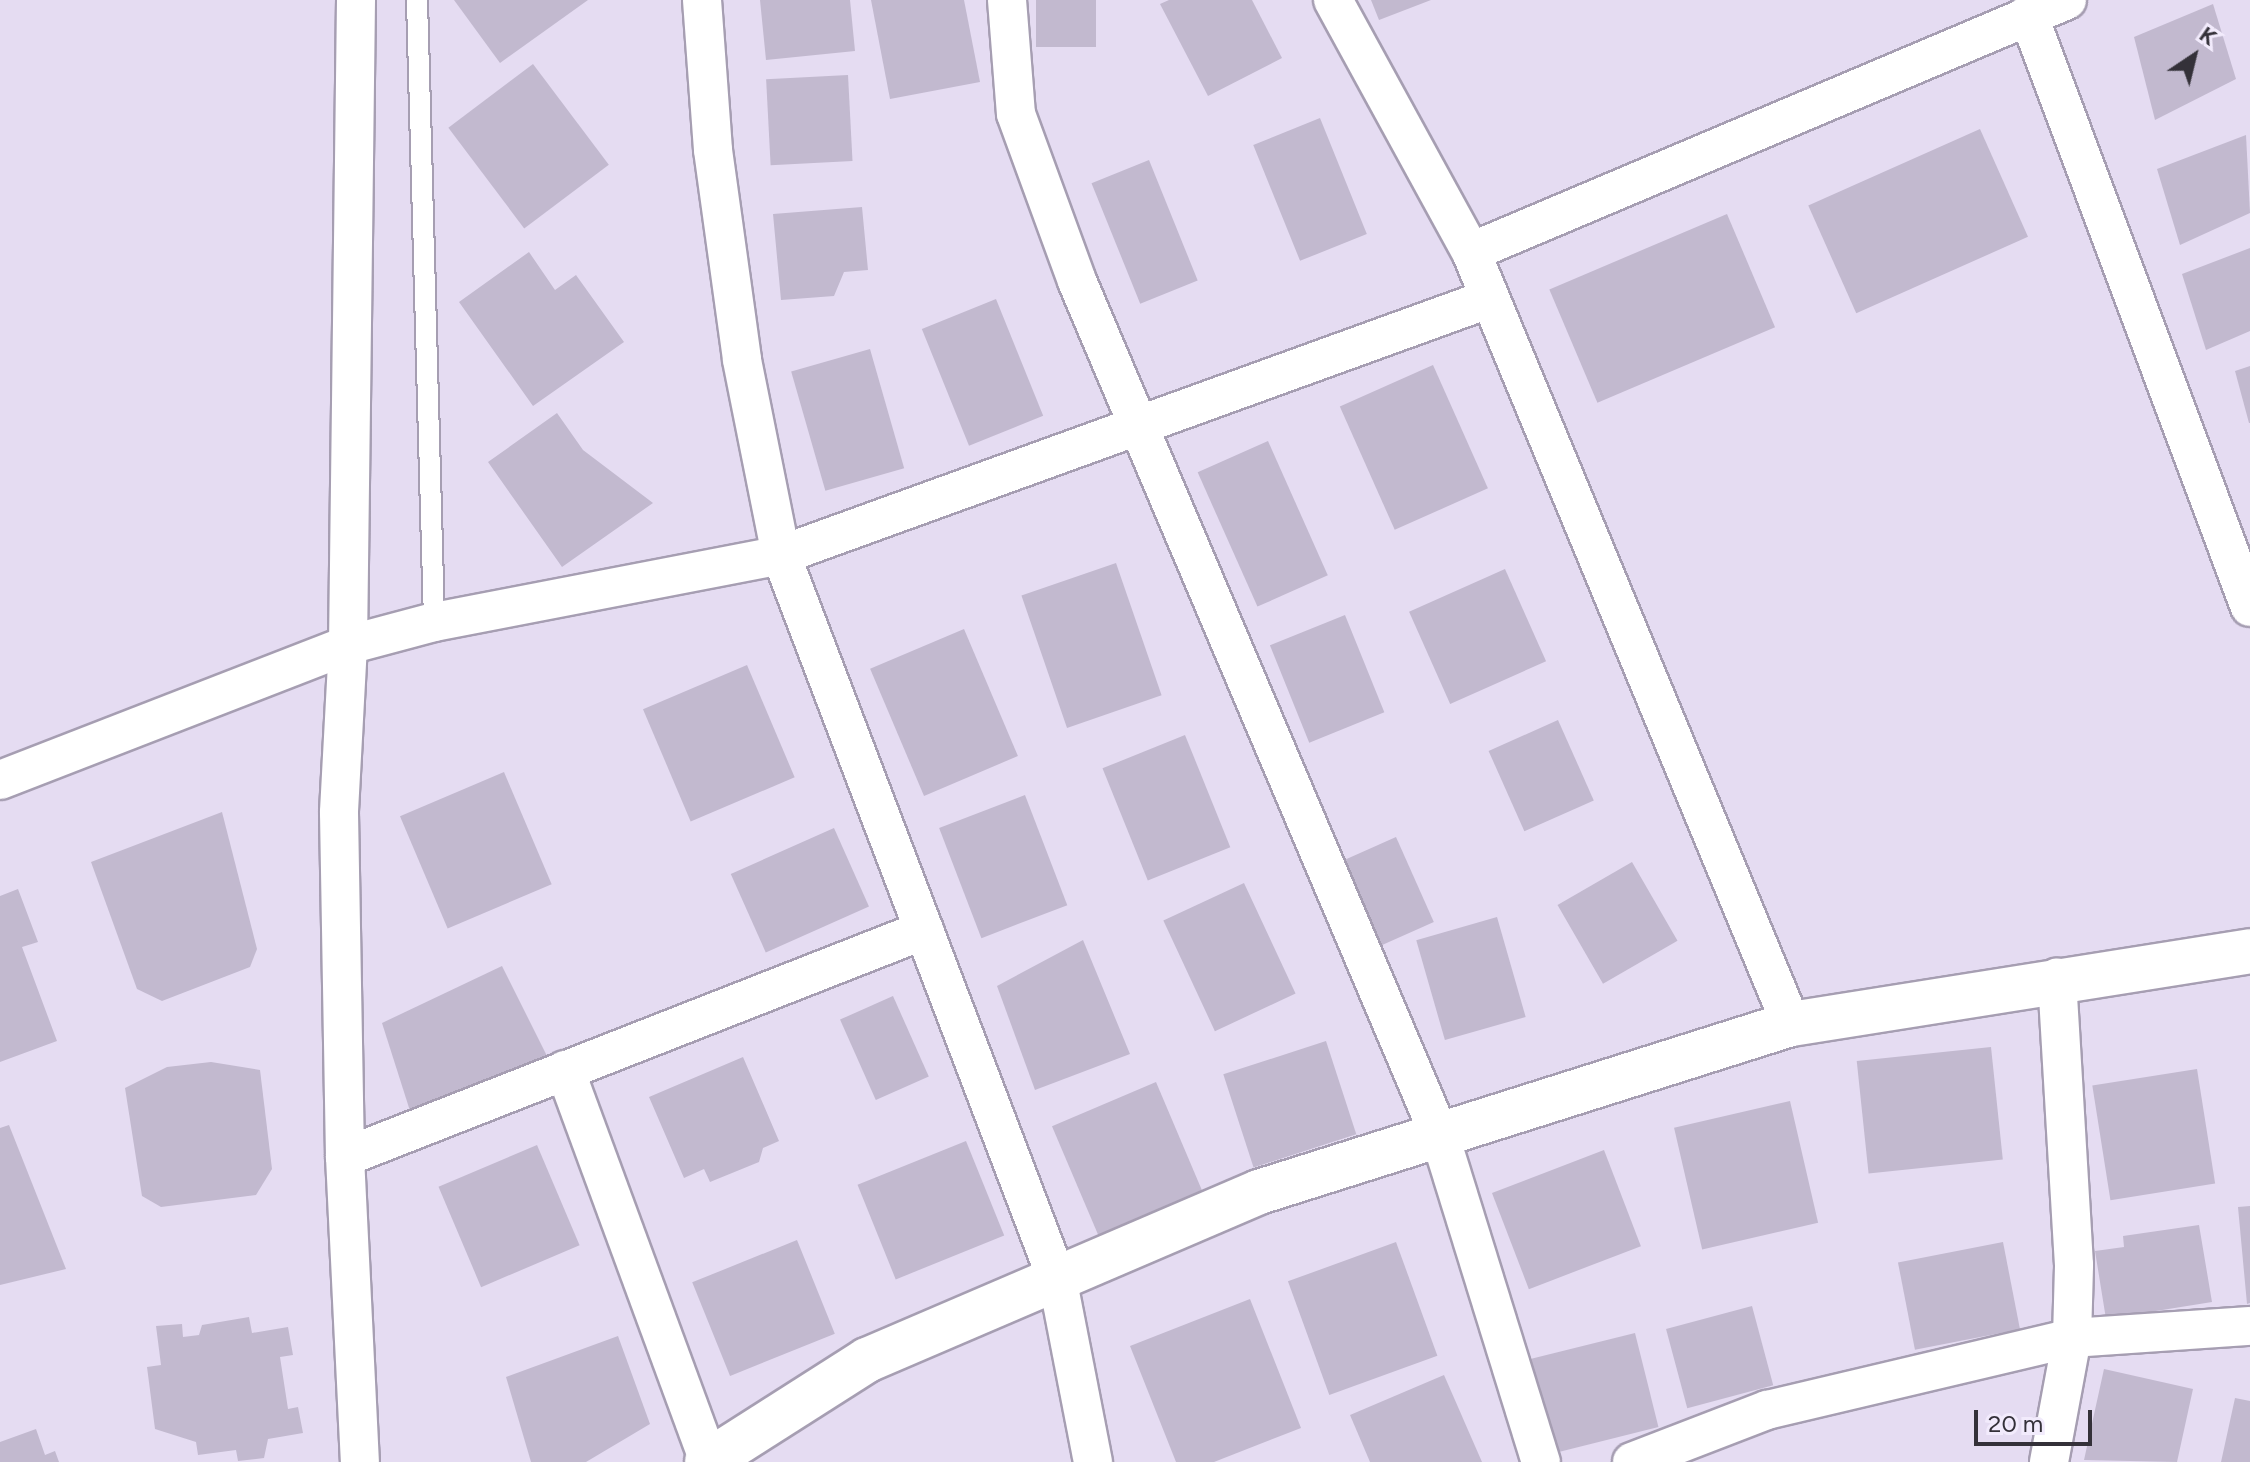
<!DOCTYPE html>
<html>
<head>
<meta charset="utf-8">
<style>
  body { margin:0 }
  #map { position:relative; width:2250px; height:1462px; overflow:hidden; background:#e5dcf2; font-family:Figtree,sans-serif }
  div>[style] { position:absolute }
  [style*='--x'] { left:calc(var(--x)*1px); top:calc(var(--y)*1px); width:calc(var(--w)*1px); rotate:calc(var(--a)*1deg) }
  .building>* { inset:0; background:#c2b9cf; transform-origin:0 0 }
  .roads { filter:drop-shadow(2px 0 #a69eb2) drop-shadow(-2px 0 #a69eb2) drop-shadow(0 2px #a69eb2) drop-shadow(0 -2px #a69eb2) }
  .service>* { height:20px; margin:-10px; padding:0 10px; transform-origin:10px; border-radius:10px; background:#fff }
  .minor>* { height:38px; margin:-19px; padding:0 19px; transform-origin:19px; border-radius:19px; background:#fff }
  .tertiary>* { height:44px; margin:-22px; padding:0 22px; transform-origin:22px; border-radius:22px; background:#fff }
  span { translate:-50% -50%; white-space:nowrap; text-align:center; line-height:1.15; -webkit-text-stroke:6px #f2ebfc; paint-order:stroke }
  .north { position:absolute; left:2154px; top:16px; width:80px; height:80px; -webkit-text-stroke:6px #f2ebfc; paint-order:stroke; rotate:35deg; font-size:22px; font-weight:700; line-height:32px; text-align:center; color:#343139 }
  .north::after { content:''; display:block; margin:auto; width:28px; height:36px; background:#343139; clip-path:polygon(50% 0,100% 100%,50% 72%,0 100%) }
  .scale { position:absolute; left:1974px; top:1410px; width:118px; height:36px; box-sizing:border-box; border:4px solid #343139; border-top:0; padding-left:10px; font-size:24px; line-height:28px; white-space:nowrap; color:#343139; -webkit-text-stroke:6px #f2ebfc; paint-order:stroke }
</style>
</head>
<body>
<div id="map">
  <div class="building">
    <i style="clip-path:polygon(454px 0,588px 0,500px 63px)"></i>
    <i style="clip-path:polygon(760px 0,850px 0,855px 51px,766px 60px)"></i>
    <i style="clip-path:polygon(871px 0,964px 0,980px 82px,890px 99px)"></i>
    <i style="left:1036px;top:0;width:60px;height:47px"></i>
    <i style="clip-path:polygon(1169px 0,1252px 0,1282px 58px,1208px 96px,1160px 4px)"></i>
    <i style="clip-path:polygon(1371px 0,1431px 0,1379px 20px)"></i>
    <i style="clip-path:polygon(2213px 4px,2236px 79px,2155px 120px,2134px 37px)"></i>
    <i style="left:533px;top:64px;width:126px;height:106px;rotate:53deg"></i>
    <i style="left:848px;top:75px;width:86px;height:82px;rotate:87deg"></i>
    <i style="left:1320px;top:118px;width:125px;height:72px;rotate:68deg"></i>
    <i style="left:1980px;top:129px;width:118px;height:188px;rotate:66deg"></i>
    <i style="clip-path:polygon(2246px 135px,2250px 213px,2180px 245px,2157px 169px)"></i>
    <i style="left:1149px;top:160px;width:130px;height:62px;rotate:68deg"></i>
    <i style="clip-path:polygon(862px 207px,868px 270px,844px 272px,834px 296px,781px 300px,773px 214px)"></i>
    <i style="left:1727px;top:214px;width:123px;height:193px;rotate:67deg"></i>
    <i style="clip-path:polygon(2250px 248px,2250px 331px,2206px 350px,2182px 274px)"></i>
    <i style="clip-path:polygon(529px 252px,555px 290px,576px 275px,624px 342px,533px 406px,459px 302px)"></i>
    <i style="left:996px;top:299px;width:126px;height:80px;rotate:68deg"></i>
    <i style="left:870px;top:349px;width:124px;height:82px;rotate:74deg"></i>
    <i style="left:1433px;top:365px;width:135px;height:102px;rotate:66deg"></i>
    <i style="clip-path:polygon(2250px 366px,2250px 423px,2249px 423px,2235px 371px)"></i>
    <i style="clip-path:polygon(557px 413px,583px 450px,653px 503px,562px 567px,488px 462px)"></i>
    <i style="left:1268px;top:441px;width:147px;height:77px;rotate:66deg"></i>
    <i style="left:1116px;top:563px;width:140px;height:100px;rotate:71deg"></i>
    <i style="left:1505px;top:569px;width:101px;height:105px;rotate:66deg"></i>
    <i style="left:1345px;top:615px;width:105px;height:81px;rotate:68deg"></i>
    <i style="left:964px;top:629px;width:138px;height:102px;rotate:67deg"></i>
    <i style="left:747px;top:665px;width:122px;height:113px;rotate:67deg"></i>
    <i style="left:1558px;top:720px;width:88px;height:76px;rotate:66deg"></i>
    <i style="left:1185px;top:735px;width:121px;height:89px;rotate:68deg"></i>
    <i style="left:504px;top:772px;width:122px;height:113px;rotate:67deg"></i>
    <i style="left:1025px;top:795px;width:118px;height:92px;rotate:69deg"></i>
    <i style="clip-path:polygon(222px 812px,257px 949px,250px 967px,162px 1001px,137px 989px,91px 862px)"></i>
    <i style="left:834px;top:828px;width:86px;height:113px;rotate:66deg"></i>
    <i style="left:1396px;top:837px;width:93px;height:59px;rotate:66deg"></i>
    <i style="left:1632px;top:862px;width:91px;height:86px;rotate:60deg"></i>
    <i style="left:1244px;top:883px;width:122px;height:89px;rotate:65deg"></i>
    <i style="clip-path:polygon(18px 889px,38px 942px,22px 947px,57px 1041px,0 1062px,0 896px)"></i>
    <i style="left:1497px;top:917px;width:104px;height:84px;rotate:74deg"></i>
    <i style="clip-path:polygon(1083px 940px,1130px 1054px,1035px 1090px,997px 986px)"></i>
    <i style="clip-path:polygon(502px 966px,547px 1056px,411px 1114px,382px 1023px)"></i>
    <i style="left:893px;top:996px;width:88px;height:58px;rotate:66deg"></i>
    <i style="left:1326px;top:1041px;width:98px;height:108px;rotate:72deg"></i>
    <i style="left:1991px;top:1047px;width:113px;height:135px;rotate:84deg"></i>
    <i style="clip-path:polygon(743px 1057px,779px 1141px,763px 1148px,759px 1162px,710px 1182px,704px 1169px,684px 1178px,649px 1097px)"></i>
    <i style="clip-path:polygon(211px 1062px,260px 1070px,272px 1169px,256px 1195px,161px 1207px,142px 1196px,125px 1088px,167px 1067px)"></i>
    <i style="left:2197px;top:1069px;width:116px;height:106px;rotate:81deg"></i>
    <i style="left:1156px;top:1082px;width:123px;height:113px;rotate:67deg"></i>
    <i style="left:1790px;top:1101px;width:125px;height:119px;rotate:77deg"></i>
    <i style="clip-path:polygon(9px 1125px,66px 1269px,0 1285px,0 1128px)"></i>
    <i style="left:966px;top:1141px;width:102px;height:117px;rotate:68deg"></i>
    <i style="left:537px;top:1145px;width:109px;height:107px;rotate:67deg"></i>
    <i style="left:1604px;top:1150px;width:103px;height:120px;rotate:69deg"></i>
    <i style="clip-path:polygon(2250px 1206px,2250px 1303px,2247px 1304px,2238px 1207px)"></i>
    <i style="clip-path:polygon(2199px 1225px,2212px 1302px,2106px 1319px,2095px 1251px,2124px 1247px,2123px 1236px)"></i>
    <i style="left:797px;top:1240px;width:101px;height:113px;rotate:68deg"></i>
    <i style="left:1396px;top:1242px;width:121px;height:115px;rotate:70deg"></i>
    <i style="left:2003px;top:1242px;width:89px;height:107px;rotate:79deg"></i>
    <i style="clip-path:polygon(1250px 1299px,1301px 1428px,1214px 1462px,1176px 1462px,1130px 1346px)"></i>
    <i style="left:1752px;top:1306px;width:82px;height:89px;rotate:75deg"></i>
    <i style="clip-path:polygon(249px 1317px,252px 1333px,288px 1327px,293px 1355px,280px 1357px,288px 1409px,298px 1407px,303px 1433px,268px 1439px,264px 1458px,238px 1461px,236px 1450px,198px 1455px,196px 1442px,155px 1429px,147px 1367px,161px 1365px,156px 1326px,182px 1324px,183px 1337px,199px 1335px,202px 1325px)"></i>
    <i style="left:1635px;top:1333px;width:97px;height:112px;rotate:76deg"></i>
    <i style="clip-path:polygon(618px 1336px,650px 1424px,586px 1462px,531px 1462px,506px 1377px)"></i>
    <i style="clip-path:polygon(2104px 1369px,2193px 1389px,2177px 1462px,2084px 1460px)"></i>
    <i style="clip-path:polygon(1444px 1375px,1482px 1462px,1370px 1462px,1350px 1415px)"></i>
    <i style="clip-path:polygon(2235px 1398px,2250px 1401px,2250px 1462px,2221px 1462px)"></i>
    <i style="clip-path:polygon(36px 1429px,45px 1455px,55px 1451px,59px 1462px,0 1462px,0 1442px)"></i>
  </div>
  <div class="roads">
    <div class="service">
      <i style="--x:417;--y:0;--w:622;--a:88.43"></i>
    </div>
    <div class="minor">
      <i style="--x:356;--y:0;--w:645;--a:90.71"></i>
      <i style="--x:348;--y:645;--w:168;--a:93.1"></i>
      <i style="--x:339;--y:813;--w:344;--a:89"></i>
      <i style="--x:345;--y:1157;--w:305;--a:87.2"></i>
      <i style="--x:702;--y:0;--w:150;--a:85.8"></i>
      <i style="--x:713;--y:150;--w:212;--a:82.1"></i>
      <i style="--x:742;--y:360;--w:199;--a:78.7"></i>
      <i style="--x:781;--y:555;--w:778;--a:69.14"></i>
      <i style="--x:1058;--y:1282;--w:183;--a:79"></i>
      <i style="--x:1007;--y:0;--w:114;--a:85.5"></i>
      <i style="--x:1016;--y:114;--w:178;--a:69.9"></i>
      <i style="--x:1077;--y:281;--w:929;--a:67"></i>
      <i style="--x:1440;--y:1136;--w:341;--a:72.8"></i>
      <i style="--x:1333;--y:0;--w:287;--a:61.3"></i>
      <i style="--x:2028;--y:14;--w:633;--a:69.48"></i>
      <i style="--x:0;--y:780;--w:373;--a:-21.2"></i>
      <i style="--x:348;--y:645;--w:89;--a:-15"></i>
      <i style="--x:434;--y:622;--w:353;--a:-10.9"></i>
      <i style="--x:781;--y:555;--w:752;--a:-19.9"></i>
      <i style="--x:1791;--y:1024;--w:836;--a:-112.51"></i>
      <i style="--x:1471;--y:252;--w:647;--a:-22.92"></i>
      <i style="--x:565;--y:1070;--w:418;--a:69.8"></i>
      <i style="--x:345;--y:1157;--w:622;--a:-21.41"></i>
      <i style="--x:1632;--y:1462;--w:145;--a:-21.1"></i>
      <i style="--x:1767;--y:1410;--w:313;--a:-13.3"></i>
      <i style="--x:2072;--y:1338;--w:178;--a:-3.9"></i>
      <i style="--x:2049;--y:1462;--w:126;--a:-79.5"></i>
      <i style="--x:2072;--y:1338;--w:73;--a:-88.4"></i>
      <i style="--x:2074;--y:1265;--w:288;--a:-93.4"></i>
    </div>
    <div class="tertiary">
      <i style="--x:707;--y:1462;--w:190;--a:-32.5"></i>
      <i style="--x:867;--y:1360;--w:426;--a:-23.2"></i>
      <i style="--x:1259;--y:1192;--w:558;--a:-17.53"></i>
      <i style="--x:1791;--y:1024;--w:465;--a:-9"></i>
    </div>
  </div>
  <div class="north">K</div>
  <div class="scale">20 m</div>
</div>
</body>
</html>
